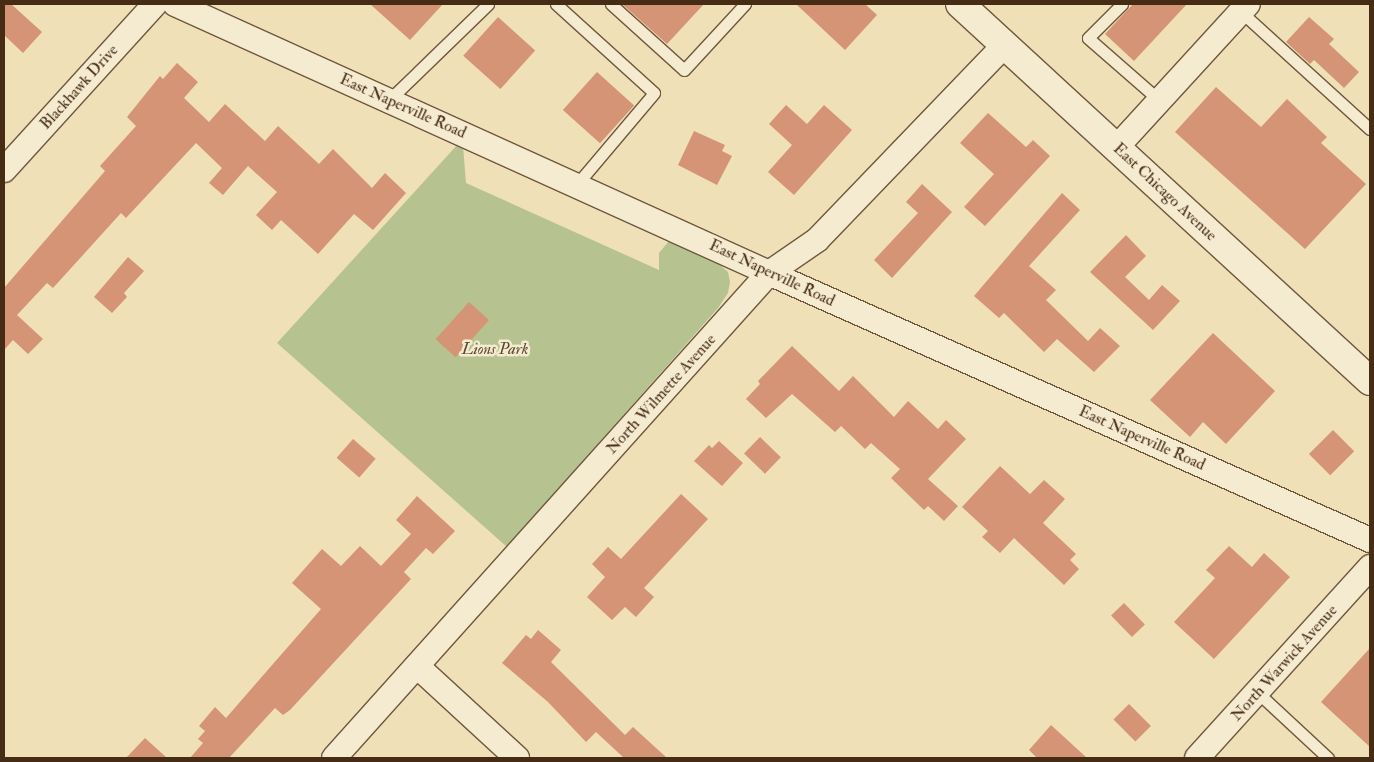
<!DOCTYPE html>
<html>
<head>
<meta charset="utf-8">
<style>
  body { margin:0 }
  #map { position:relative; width:1374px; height:762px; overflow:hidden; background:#efe0b8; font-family:"IM FELL Double Pica",serif }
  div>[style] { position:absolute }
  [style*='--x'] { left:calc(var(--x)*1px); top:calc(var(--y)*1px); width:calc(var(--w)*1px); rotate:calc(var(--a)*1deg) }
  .green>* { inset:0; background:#b6c391 }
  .building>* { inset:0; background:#d49475; transform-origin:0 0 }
  .roads { filter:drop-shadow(1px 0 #70583e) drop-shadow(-1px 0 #70583e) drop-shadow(0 1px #70583e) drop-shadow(0 -1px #70583e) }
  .service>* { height:11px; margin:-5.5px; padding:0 5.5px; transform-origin:5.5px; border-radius:5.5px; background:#f5ebd1 }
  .minor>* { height:24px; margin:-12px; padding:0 12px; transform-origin:12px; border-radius:12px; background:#f5ebd1 }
  .secondary>* { height:28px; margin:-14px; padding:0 14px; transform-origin:14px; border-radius:14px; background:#f5ebd1 }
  span { translate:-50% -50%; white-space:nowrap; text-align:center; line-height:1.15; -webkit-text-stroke:5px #f5ebd1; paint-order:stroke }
  .street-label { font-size:16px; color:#462b15 }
  .park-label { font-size:16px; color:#5c492e; font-style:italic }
  .frame { position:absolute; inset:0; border:5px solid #462b15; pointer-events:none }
</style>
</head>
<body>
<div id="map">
  <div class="green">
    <i style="clip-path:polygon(458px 144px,463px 146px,466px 183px,659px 270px,659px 253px,669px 241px,720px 265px,728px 272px,730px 282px,728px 293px,718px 308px,507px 547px,277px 343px)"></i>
  </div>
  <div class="building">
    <i style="clip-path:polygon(4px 4px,11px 4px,42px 32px,23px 53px,4px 35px)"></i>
    <i style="clip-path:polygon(370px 4px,443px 4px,410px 40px)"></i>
    <i style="clip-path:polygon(622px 4px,704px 4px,667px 44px)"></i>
    <i style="clip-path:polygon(796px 4px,865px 4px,877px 15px,845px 50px)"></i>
    <i style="clip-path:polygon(1133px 4px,1187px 4px,1134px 61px,1105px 34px)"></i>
    <i style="left:498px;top:17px;width:50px;height:52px;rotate:42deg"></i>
    <i style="clip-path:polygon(1309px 17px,1334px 39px,1329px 44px,1359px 72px,1344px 88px,1314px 60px,1310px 64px,1286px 42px)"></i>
    <i style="clip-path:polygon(177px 63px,198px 82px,184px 98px,209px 122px,225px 104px,265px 141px,278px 126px,319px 164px,333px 149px,372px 188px,385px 173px,406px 193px,373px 230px,354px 214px,318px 254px,281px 220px,272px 230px,256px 215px,277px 192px,248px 166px,223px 195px,209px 183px,222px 168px,196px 143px,126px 218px,121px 213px,53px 288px,47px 283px,17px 315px,43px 339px,28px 354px,13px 340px,4px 350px,4px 288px,105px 171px,100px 166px,136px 126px,127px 117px,160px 76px,163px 79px)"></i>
    <i style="left:597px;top:72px;width:50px;height:51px;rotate:42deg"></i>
    <i style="clip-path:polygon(1216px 87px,1261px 127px,1287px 99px,1327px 137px,1321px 143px,1366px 184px,1305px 249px,1175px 132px)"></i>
    <i style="clip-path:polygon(786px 105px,807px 124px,824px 105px,852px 130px,794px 195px,768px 172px,792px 145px,769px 124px)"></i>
    <i style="clip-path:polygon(988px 113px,1026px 147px,1033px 140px,1050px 156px,985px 226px,964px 207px,994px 174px,960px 143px)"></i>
    <i style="clip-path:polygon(694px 131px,725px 145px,722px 151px,732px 156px,717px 185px,678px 165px)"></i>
    <i style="clip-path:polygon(922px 184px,952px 212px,892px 278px,874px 260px,918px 213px,906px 202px)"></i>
    <i style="clip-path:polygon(1062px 193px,1080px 210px,1029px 266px,1056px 290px,1046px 300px,1088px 341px,1100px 328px,1120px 346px,1094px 372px,1057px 339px,1044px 352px,1004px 313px,999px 318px,974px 296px)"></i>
    <i style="clip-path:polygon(1126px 235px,1146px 256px,1125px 277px,1149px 300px,1162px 285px,1180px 301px,1153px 330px,1090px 272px)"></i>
    <i style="clip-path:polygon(128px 257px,144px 271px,124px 293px,127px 297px,112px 313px,94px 297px)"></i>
    <i style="left:469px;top:302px;width:27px;height:50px;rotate:42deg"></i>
    <i style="clip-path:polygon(1213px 333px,1275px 391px,1226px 444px,1203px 422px,1190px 437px,1150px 400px)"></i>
    <i style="clip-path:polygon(792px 346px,839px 391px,853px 376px,894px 417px,908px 401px,938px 429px,946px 420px,966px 439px,928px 479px,958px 506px,944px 521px,928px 506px,924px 510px,891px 478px,900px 469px,871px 443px,865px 449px,841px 426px,835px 432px,792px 394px,766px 418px,746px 399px,760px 384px,758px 381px)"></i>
    <i style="left:1333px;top:430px;width:30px;height:34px;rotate:45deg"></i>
    <i style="left:760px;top:437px;width:29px;height:23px;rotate:44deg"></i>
    <i style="left:353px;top:439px;width:30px;height:25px;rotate:41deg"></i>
    <i style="clip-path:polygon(719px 441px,743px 463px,722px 486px,694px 461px,709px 445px,712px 448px)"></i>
    <i style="clip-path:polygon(1000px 466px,1030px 494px,1044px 480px,1065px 499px,1043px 523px,1076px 554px,1070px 560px,1079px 569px,1064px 585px,1014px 538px,1000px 553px,982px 537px,988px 531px,962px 507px)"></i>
    <i style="clip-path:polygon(681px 494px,708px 519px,644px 588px,654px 597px,636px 617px,625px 607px,612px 620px,587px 597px,605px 577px,592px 564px,608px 547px,621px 559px)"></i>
    <i style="clip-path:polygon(417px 496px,455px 531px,433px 554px,426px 548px,404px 572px,411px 579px,290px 710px,283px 715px,275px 708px,229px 758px,190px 758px,203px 743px,198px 739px,205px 731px,199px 726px,215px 707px,226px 718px,321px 609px,292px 583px,322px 549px,341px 566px,360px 546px,381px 566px,411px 534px,396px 520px)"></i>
    <i style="clip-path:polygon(1229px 546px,1252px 567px,1264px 553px,1290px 577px,1214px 659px,1174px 622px,1215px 578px,1206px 570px)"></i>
    <i style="left:1124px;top:603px;width:30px;height:18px;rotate:46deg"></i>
    <i style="clip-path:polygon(538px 630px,561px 650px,551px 662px,625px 735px,633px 727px,667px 758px,624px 758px,596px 732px,586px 742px,548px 702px,502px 663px,526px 635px,531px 639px)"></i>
    <i style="clip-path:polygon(1370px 648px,1370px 747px,1321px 702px)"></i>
    <i style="left:1129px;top:704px;width:31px;height:22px;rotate:45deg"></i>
    <i style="clip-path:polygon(1051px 725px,1087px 758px,1037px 758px,1029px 750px)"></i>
    <i style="clip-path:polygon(145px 738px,167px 758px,126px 758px)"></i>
  </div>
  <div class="roads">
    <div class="service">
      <i style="--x:556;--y:4;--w:132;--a:42.2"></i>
      <i style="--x:654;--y:93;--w:119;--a:130.2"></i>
      <i style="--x:611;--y:4;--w:98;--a:42.1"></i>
      <i style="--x:684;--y:70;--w:90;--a:-47.3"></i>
      <i style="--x:1122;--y:4;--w:48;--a:135"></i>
      <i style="--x:1088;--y:38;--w:94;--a:41.1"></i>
      <i style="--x:1239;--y:10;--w:177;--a:42.3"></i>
      <i style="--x:389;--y:100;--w:138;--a:-44.1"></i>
      <i style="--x:1257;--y:692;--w:97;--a:42.9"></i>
    </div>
    <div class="minor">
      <i style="--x:175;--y:4;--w:652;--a:24.36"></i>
      <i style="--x:769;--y:273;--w:658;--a:23.95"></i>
      <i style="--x:1116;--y:148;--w:195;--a:-47.5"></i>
      <i style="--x:4;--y:170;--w:224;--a:-47.7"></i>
      <i style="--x:417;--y:666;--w:136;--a:42.6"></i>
      <i style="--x:334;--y:758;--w:651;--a:-48.11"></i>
      <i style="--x:769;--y:273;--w:58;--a:-34.5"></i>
      <i style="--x:817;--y:240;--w:269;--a:-46.1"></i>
      <i style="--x:1197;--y:758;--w:258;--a:-47.8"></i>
    </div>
    <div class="secondary">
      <i style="--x:960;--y:4;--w:557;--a:42.6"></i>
    </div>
  </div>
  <div class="street-label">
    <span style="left:79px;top:87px;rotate:-48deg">Blackhawk Drive</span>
    <span style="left:403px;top:106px;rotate:24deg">East Naperville Road</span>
    <span style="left:1165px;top:192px;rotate:43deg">East Chicago Avenue</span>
    <span style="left:772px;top:273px;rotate:25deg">East Naperville Road</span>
    <span style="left:661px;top:394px;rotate:-48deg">North Wilmette Avenue</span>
    <span style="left:1142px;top:438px;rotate:24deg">East Naperville Road</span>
    <span style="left:1284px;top:663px;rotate:-48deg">North Warwick Avenue</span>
  </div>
  <div class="park-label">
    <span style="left:495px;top:349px">Lions Park</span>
  </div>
  <div class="frame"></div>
</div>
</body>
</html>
